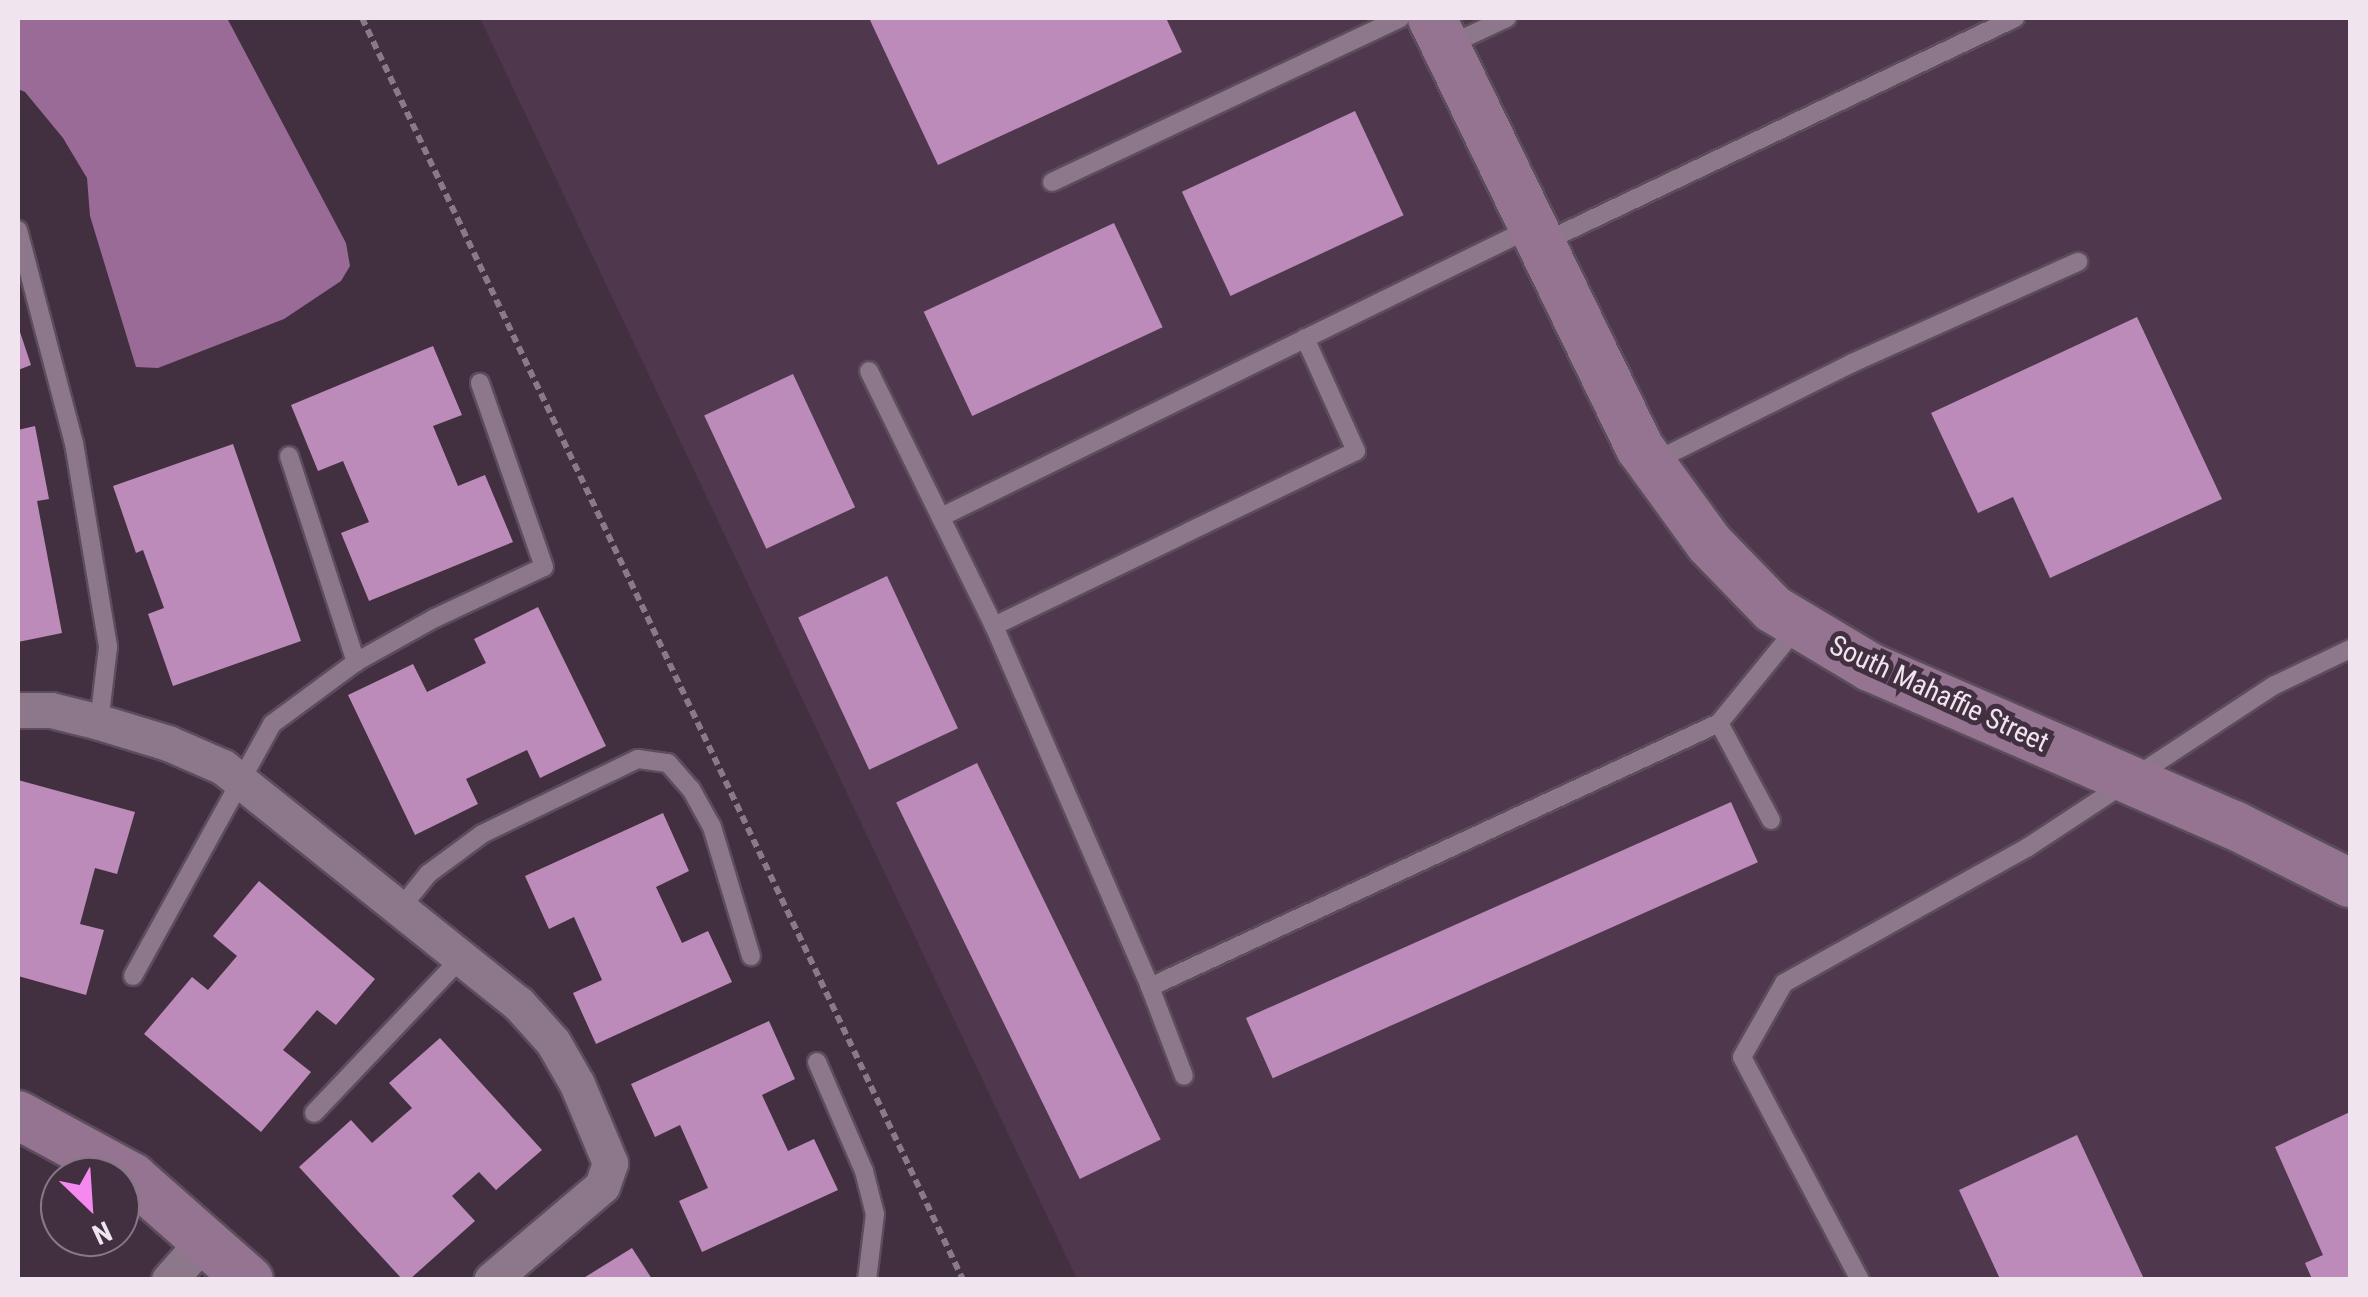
<!DOCTYPE html>
<html>
<head>
<meta charset="utf-8">
<style>
  body { margin:0 }
  #map { position:relative; width:2368px; height:1297px; overflow:hidden; background:#423041; font-family:"Roboto Condensed",sans-serif }
  div>[style] { position:absolute }
  [style*='--x'] { left:calc(var(--x)*1px); top:calc(var(--y)*1px); width:calc(var(--w)*1px); rotate:calc(var(--a)*1deg) }
  .built>* { inset:0; background:#4f384d }
  .water>* { inset:0; background:#9a6b97 }
  .building>* { inset:0; background:#bc8bb9; transform-origin:0 0 }
  .path>* { height:6px; margin-top:-3px; transform-origin:0; background:repeating-linear-gradient(90deg,#8a7a89 0 8px,transparent 0 13px) }
  .roads { filter:drop-shadow(2px 0 #5c4d5b) drop-shadow(-2px 0 #5c4d5b) drop-shadow(0 2px #5c4d5b) drop-shadow(0 -2px #5c4d5b) }
  .lane>* { height:18px; margin:-9px; padding:0 9px; transform-origin:9px; border-radius:9px; background:#8d788b }
  .street>* { height:35px; margin:-17.5px; padding:0 17.5px; transform-origin:17.5px; border-radius:17.5px; background:#8d788b }
  .secondary>* { height:48px; margin:-24px; padding:0 24px; transform-origin:24px; border-radius:24px; background:#947491 }
  span { translate:-50% -50%; white-space:nowrap; text-align:center; line-height:1.15; -webkit-text-stroke:10px #423041; paint-order:stroke }
  .street-label { font-size:28px; color:#f0e4ef }
  .frame { position:absolute; inset:0; border:20px solid #f0e4ef; pointer-events:none }
  .north { position:absolute; left:40px; top:1157px; width:100px; height:100px; box-sizing:border-box; background:#423041; border:2px solid #887887; border-radius:50%; rotate:155deg; font-size:28px; font-weight:700; line-height:40px; text-align:center; color:#f0e4ef }
  .north::after { content:''; display:block; margin:auto; width:35px; height:45px; background:#f489f0; clip-path:polygon(50% 0,100% 100%,50% 72%,0 100%) }
</style>
</head>
<body>
<div id="map">
  <div class="built">
    <i style="clip-path:polygon(480px 18px,2350px 18px,2350px 1279px,1077px 1279px)"></i>
  </div>
  <div class="water">
    <i style="clip-path:polygon(18px 18px,227px 18px,346px 243px,350px 266px,341px 281px,284px 319px,158px 368px,136px 367px,90px 216px,87px 178px,63px 138px,25px 92px,18px 89px)"></i>
  </div>
  <div class="building">
    <i style="clip-path:polygon(869px 18px,1166px 18px,1182px 52px,938px 165px)"></i>
    <i style="left:1355px;top:111px;width:115px;height:191px;rotate:65deg"></i>
    <i style="left:1114px;top:223px;width:115px;height:210px;rotate:65deg"></i>
    <i style="clip-path:polygon(2137px 317px,2222px 499px,2050px 578px,2013px 497px,1978px 513px,1931px 413px)"></i>
    <i style="clip-path:polygon(18px 326px,31px 365px,18px 370px)"></i>
    <i style="clip-path:polygon(433px 346px,462px 415px,433px 426px,458px 486px,485px 475px,513px 542px,369px 601px,341px 533px,369px 522px,343px 461px,318px 471px,291px 405px)"></i>
    <i style="left:793px;top:374px;width:147px;height:98px;rotate:65deg"></i>
    <i style="clip-path:polygon(35px 426px,49px 499px,37px 501px,62px 633px,18px 642px,18px 430px)"></i>
    <i style="clip-path:polygon(233px 444px,301px 641px,173px 686px,148px 614px,164px 608px,143px 550px,136px 553px,113px 486px)"></i>
    <i style="left:887px;top:576px;width:168px;height:98px;rotate:65deg"></i>
    <i style="clip-path:polygon(538px 607px,606px 746px,540px 778px,527px 750px,466px 779px,478px 804px,415px 835px,348px 695px,413px 664px,427px 692px,486px 663px,474px 639px)"></i>
    <i style="left:977px;top:763px;width:419px;height:90px;rotate:64deg"></i>
    <i style="clip-path:polygon(18px 780px,135px 812px,117px 874px,95px 868px,80px 924px,104px 930px,86px 995px,18px 976px)"></i>
    <i style="left:1731px;top:802px;width:66px;height:531px;rotate:66deg"></i>
    <i style="clip-path:polygon(663px 813px,689px 871px,656px 887px,682px 943px,708px 931px,732px 982px,596px 1044px,573px 993px,602px 980px,574px 917px,549px 929px,525px 876px)"></i>
    <i style="clip-path:polygon(259px 881px,375px 979px,336px 1025px,317px 1010px,283px 1050px,311px 1072px,261px 1132px,144px 1034px,192px 977px,208px 990px,237px 956px,213px 936px)"></i>
    <i style="clip-path:polygon(769px 1021px,795px 1079px,762px 1095px,788px 1151px,814px 1139px,838px 1190px,702px 1252px,679px 1201px,708px 1188px,680px 1125px,655px 1137px,631px 1084px)"></i>
    <i style="clip-path:polygon(440px 1038px,542px 1150px,496px 1190px,479px 1172px,452px 1196px,475px 1221px,410px 1279px,402px 1279px,299px 1167px,351px 1120px,372px 1143px,412px 1108px,389px 1083px)"></i>
    <i style="clip-path:polygon(2350px 1112px,2350px 1279px,2312px 1279px,2305px 1263px,2323px 1255px,2275px 1147px)"></i>
    <i style="clip-path:polygon(2077px 1135px,2144px 1279px,2000px 1279px,1959px 1190px)"></i>
    <i style="clip-path:polygon(632px 1248px,652px 1279px,582px 1279px)"></i>
  </div>
  <div class="path">
    <i style="--x:362;--y:18;--w:1398;--a:64.53"></i>
  </div>
  <div class="roads">
    <div class="lane">
      <i style="--x:1449;--y:45;--w:64;--a:-25"></i>
      <i style="--x:1052;--y:182;--w:385;--a:-25.2"></i>
      <i style="--x:18;--y:230;--w:220;--a:75.3"></i>
      <i style="--x:74;--y:443;--w:207;--a:80.5"></i>
      <i style="--x:108;--y:647;--w:76;--a:96.8"></i>
      <i style="--x:1542;--y:243;--w:524;--a:-25.44"></i>
      <i style="--x:869;--y:371;--w:284;--a:63.9"></i>
      <i style="--x:994;--y:626;--w:393;--a:66.6"></i>
      <i style="--x:1150;--y:987;--w:627;--a:-24.89"></i>
      <i style="--x:1719;--y:723;--w:125;--a:-50.8"></i>
      <i style="--x:289;--y:456;--w:217;--a:72"></i>
      <i style="--x:1653;--y:462;--w:222;--a:-26.4"></i>
      <i style="--x:1852;--y:363;--w:248;--a:-24.1"></i>
      <i style="--x:941;--y:517;--w:659;--a:-26.1"></i>
      <i style="--x:994;--y:626;--w:402;--a:-25.8"></i>
      <i style="--x:1356;--y:451;--w:124;--a:-114.3"></i>
      <i style="--x:1719;--y:723;--w:110;--a:61.8"></i>
      <i style="--x:400;--y:909;--w:45;--a:-51.3"></i>
      <i style="--x:428;--y:874;--w:67;--a:-36.5"></i>
      <i style="--x:482;--y:834;--w:173;--a:-25.7"></i>
      <i style="--x:638;--y:759;--w:30;--a:8"></i>
      <i style="--x:668;--y:763;--w:35;--a:49"></i>
      <i style="--x:691;--y:789;--w:43;--a:61.1"></i>
      <i style="--x:712;--y:827;--w:135;--a:73.2"></i>
      <i style="--x:133;--y:976;--w:288;--a:-61.1"></i>
      <i style="--x:272;--y:724;--w:104;--a:-36.4"></i>
      <i style="--x:356;--y:662;--w:90;--a:-29.1"></i>
      <i style="--x:435;--y:618;--w:120;--a:-25.1"></i>
      <i style="--x:544;--y:567;--w:195;--a:-109.2"></i>
      <i style="--x:1150;--y:987;--w:95;--a:69.1"></i>
      <i style="--x:817;--y:1062;--w:119;--a:66.7"></i>
      <i style="--x:864;--y:1171;--w:44;--a:75.7"></i>
      <i style="--x:875;--y:1214;--w:66;--a:96.9"></i>
      <i style="--x:314;--y:1113;--w:214;--a:-46.5"></i>
      <i style="--x:1860;--y:1280;--w:252;--a:-117.9"></i>
      <i style="--x:1742;--y:1057;--w:85;--a:-60.4"></i>
      <i style="--x:1784;--y:983;--w:279;--a:-29.1"></i>
      <i style="--x:2028;--y:847;--w:295;--a:-33.3"></i>
      <i style="--x:2275;--y:685;--w:83;--a:-25.6"></i>
    </div>
    <div class="street">
      <i style="--x:18;--y:710;--w:33;--a:0"></i>
      <i style="--x:51;--y:710;--w:49;--a:14"></i>
      <i style="--x:99;--y:722;--w:72;--a:16.9"></i>
      <i style="--x:168;--y:743;--w:60;--a:23.6"></i>
      <i style="--x:223;--y:767;--w:378;--a:38.7"></i>
      <i style="--x:518;--y:1003;--w:52;--a:48.1"></i>
      <i style="--x:553;--y:1042;--w:48;--a:60.3"></i>
      <i style="--x:577;--y:1084;--w:86;--a:67.3"></i>
      <i style="--x:610;--y:1163;--w:24;--a:109"></i>
      <i style="--x:602;--y:1186;--w:145;--a:139.7"></i>
      <i style="--x:169;--y:1280;--w:56;--a:-48.6"></i>
    </div>
    <div class="secondary">
      <i style="--x:1432;--y:18;--w:478;--a:64.2"></i>
      <i style="--x:1640;--y:448;--w:117;--a:54"></i>
      <i style="--x:1709;--y:543;--w:92;--a:45.9"></i>
      <i style="--x:1773;--y:609;--w:113;--a:30.9"></i>
      <i style="--x:1870;--y:667;--w:397;--a:23.5"></i>
      <i style="--x:2234;--y:825;--w:130;--a:26.6"></i>
      <i style="--x:18;--y:1115;--w:130;--a:28.5"></i>
      <i style="--x:132;--y:1177;--w:156;--a:41.4"></i>
    </div>
  </div>
  <div class="street-label">
    <span style="left:1939px;top:694px;rotate:25deg">South Mahaffie Street</span>
  </div>
  <div class="frame"></div>
  <div class="north">N</div>
</div>
</body>
</html>
